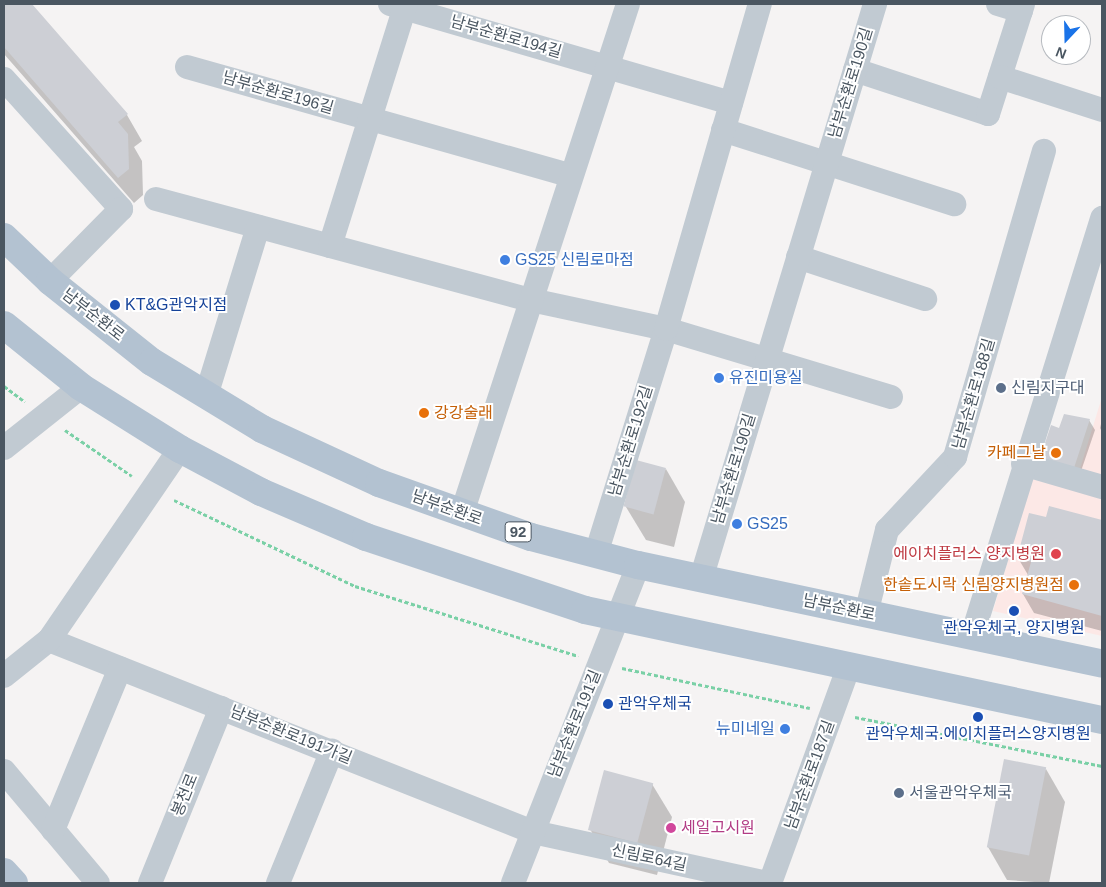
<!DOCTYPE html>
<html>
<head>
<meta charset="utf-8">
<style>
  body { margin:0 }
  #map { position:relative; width:1106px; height:887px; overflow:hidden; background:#f5f3f3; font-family:Arial,"Noto Sans KR",sans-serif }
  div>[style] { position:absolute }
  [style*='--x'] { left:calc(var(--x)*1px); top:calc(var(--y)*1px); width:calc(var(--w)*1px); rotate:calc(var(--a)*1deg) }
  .medical>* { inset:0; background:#fce8e6 }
  .shadow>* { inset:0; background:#0003 }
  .building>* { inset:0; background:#cdcfd5; transform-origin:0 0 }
  .path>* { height:3px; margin-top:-1.5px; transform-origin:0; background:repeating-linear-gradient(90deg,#7ad0a6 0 4px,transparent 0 6.5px) }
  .minor>* { height:24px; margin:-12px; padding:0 12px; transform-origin:12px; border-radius:12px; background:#c1cad2 }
  .major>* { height:28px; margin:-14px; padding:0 14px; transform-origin:14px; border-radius:14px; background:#b3c2d1 }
  .dots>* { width:14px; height:14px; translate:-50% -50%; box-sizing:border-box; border:2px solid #fff; border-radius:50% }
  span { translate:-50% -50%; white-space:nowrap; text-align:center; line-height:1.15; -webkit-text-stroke:4px #fff; paint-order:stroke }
  .shield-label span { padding:1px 4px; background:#fff; border:1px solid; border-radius:4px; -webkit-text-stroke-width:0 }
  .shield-label { font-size:15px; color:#4a5661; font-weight:700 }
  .street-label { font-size:16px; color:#4a5661 }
  .shop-label { font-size:16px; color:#366cbe }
  .left { translate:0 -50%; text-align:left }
  .right { translate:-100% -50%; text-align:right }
  .transit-label { font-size:16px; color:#164399 }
  .service-label { font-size:16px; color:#4e5e75 }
  .food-label { font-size:16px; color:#c56008 }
  .health-label { font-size:16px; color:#be3a42 }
  .hotel-label { font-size:16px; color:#b23c85 }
  .frame { position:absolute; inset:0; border:5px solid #4a5661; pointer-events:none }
  .north { position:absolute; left:1041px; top:15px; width:50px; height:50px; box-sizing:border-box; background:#fff; border:1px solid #b7bbc0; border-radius:50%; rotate:201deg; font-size:14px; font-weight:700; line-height:20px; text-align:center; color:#4a5661 }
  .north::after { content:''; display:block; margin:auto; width:18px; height:22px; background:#1a73e8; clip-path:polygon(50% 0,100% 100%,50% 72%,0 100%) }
</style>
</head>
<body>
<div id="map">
  <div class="medical">
    <i style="clip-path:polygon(1102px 397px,1102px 479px,1079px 472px)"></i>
    <i style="clip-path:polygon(1032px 479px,1102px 498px,1102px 636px,993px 611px)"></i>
  </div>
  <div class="shadow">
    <i style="clip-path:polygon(4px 4px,30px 4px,127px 115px,142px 141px,134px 147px,142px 161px,143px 195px,134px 203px,4px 54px)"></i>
    <i style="clip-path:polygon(1089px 420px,1095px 430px,1079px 477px,1052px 468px,1060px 430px)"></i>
    <i style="clip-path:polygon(1102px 420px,1102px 432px,1100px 428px)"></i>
    <i style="clip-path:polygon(666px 469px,685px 502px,674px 547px,646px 540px,626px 507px)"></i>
    <i style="clip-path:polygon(1050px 507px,1102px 521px,1102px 631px,1034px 613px,1023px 594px,1028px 575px,1018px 558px,1047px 519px)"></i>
    <i style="clip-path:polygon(1046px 769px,1065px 802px,1049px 883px,1007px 880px,988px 847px)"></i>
    <i style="clip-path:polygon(652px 784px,672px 817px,657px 875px,609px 863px,590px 829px)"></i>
  </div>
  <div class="building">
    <i style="clip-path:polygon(4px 4px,32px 4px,128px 114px,118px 122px,128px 134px,129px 169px,118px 178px,4px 47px)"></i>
    <i style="clip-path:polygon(1064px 414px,1090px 419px,1074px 468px,1045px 458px,1042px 452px,1051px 425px,1059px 428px)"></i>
    <i style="left:636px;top:460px;width:31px;height:48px;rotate:15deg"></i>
    <i style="clip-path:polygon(1049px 506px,1102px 520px,1102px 616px,1022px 594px,1031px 562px,1017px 558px,1029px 513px,1046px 517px)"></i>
    <i style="left:1004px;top:759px;width:43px;height:90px;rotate:11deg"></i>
    <i style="left:604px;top:770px;width:51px;height:62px;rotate:15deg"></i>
  </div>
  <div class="path">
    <i style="--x:4;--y:386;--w:26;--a:37"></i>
    <i style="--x:65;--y:430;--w:81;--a:34.5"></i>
    <i style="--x:174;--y:500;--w:200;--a:25.4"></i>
    <i style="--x:355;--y:586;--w:234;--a:17.4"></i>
    <i style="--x:622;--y:668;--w:192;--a:12"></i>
    <i style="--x:855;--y:717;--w:252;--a:11.2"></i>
  </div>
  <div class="minor">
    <i style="--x:390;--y:4;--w:355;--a:16.2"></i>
    <i style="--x:998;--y:4;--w:24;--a:17"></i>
    <i style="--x:187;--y:67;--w:399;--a:15.8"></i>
    <i style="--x:855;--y:70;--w:140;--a:18.3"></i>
    <i style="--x:988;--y:114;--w:115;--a:-72.3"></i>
    <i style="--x:1000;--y:77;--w:107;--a:17.9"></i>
    <i style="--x:4;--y:79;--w:175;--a:48"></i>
    <i style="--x:121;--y:209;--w:101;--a:134.6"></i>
    <i style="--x:723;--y:130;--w:243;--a:17.8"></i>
    <i style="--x:156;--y:199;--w:388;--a:15.1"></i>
    <i style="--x:531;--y:300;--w:138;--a:12.1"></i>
    <i style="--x:666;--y:329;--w:235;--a:16.8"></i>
    <i style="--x:330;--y:246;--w:254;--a:-72.6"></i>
    <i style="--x:798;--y:257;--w:134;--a:18.3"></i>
    <i style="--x:206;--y:396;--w:177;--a:-72.9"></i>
    <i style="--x:4;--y:448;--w:98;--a:-38.4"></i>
    <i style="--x:1023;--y:464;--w:82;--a:16.2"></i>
    <i style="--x:462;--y:513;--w:535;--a:-71.94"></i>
    <i style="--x:596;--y:554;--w:236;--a:-72.7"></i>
    <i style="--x:666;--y:329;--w:338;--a:-73.9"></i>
    <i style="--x:701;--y:579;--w:601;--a:-73.16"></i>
    <i style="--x:866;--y:614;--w:87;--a:-76"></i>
    <i style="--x:887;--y:530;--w:100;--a:-47"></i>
    <i style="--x:955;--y:457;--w:319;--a:-73.8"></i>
    <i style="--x:972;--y:636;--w:438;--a:-72.7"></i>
    <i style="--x:49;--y:640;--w:521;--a:21.64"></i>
    <i style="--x:533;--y:832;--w:239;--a:12.3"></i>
    <i style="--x:4;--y:676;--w:58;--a:-38.7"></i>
    <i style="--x:49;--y:640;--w:232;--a:-55.6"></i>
    <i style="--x:4;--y:771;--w:146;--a:50"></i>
    <i style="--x:53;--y:830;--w:175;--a:-67.5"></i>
    <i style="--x:150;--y:883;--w:189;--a:-67.9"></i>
    <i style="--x:278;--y:883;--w:143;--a:-67.8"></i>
    <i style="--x:513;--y:883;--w:342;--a:-68.5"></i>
    <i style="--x:770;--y:883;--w:231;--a:-70"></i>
  </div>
  <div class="major">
    <i style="--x:4;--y:237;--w:64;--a:43.7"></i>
    <i style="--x:50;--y:281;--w:130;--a:38.5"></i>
    <i style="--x:152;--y:362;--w:129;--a:31.3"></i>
    <i style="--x:262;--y:429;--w:129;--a:24.8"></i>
    <i style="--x:379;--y:483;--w:161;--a:19.6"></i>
    <i style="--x:531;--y:537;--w:111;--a:14.7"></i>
    <i style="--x:638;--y:565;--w:474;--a:12"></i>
    <i style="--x:4;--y:325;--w:99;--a:38.8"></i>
    <i style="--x:81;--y:387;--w:117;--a:32.1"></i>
    <i style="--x:180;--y:449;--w:92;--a:28"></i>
    <i style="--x:261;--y:492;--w:114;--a:23.2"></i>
    <i style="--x:366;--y:537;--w:231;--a:18.4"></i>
    <i style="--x:585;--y:610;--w:529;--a:12.01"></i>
    <i style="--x:4;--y:872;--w:15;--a:48"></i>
  </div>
  <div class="dots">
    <i style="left:505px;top:260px;background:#3f7fe0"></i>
    <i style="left:115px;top:305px;background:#1a4fb4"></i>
    <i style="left:719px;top:378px;background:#3f7fe0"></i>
    <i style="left:1001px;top:388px;background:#5c6f8a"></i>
    <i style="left:424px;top:413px;background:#e8710a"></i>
    <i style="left:1056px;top:453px;background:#e8710a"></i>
    <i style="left:737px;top:524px;background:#3f7fe0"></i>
    <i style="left:1056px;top:554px;background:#e0444e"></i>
    <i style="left:1074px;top:585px;background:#e8710a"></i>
    <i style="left:1014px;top:611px;background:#1a4fb4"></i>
    <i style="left:608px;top:704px;background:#1a4fb4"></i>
    <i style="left:978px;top:717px;background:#1a4fb4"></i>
    <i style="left:785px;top:729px;background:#3f7fe0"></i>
    <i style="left:899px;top:793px;background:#5c6f8a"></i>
    <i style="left:671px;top:828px;background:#d1479c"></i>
  </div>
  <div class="shield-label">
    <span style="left:518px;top:532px">92</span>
  </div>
  <div class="street-label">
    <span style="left:506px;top:37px;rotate:16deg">남부순환로194길</span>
    <span style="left:851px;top:83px;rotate:-73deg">남부순환로190길</span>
    <span style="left:278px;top:93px;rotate:16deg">남부순환로196길</span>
    <span style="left:93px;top:315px;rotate:38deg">남부순환로</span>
    <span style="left:974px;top:394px;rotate:-74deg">남부순환로188길</span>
    <span style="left:631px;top:441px;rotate:-73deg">남부순환로192길</span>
    <span style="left:734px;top:469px;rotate:-73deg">남부순환로190길</span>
    <span style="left:447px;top:508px;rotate:20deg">남부순환로</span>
    <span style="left:839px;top:608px;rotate:12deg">남부순환로</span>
    <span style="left:575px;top:724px;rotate:-68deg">남부순환로191길</span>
    <span style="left:291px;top:735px;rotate:22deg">남부순환로191가길</span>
    <span style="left:810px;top:775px;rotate:-70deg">남부순환로187길</span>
    <span style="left:185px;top:795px;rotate:-68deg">봉천로</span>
    <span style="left:649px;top:858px;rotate:12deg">신림로64길</span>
  </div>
  <div class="shop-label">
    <span class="left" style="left:515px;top:260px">GS25 신림로마점</span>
    <span class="left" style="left:729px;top:378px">유진미용실</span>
    <span class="left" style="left:747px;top:524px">GS25</span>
    <span class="right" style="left:775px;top:729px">뉴미네일</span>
  </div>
  <div class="transit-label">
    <span class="left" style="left:125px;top:305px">KT&amp;G관악지점</span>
    <span style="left:1014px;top:628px">관악우체국, 양지병원</span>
    <span class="left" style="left:618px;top:704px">관악우체국</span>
    <span style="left:978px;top:734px">관악우체국.에이치플러스양지병원</span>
  </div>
  <div class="service-label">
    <span class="left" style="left:1011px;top:388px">신림지구대</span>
    <span class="left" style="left:909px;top:793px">서울관악우체국</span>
  </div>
  <div class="food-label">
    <span class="left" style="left:434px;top:413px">강강술래</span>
    <span class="right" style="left:1046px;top:453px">카페그날</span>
    <span class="right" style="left:1064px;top:585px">한솥도시락 신림양지병원점</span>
  </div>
  <div class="health-label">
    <span class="right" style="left:1045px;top:554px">에이치플러스 양지병원</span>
  </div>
  <div class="hotel-label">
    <span class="left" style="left:681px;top:828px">세일고시원</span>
  </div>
  <div class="frame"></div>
  <div class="north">N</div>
</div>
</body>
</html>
